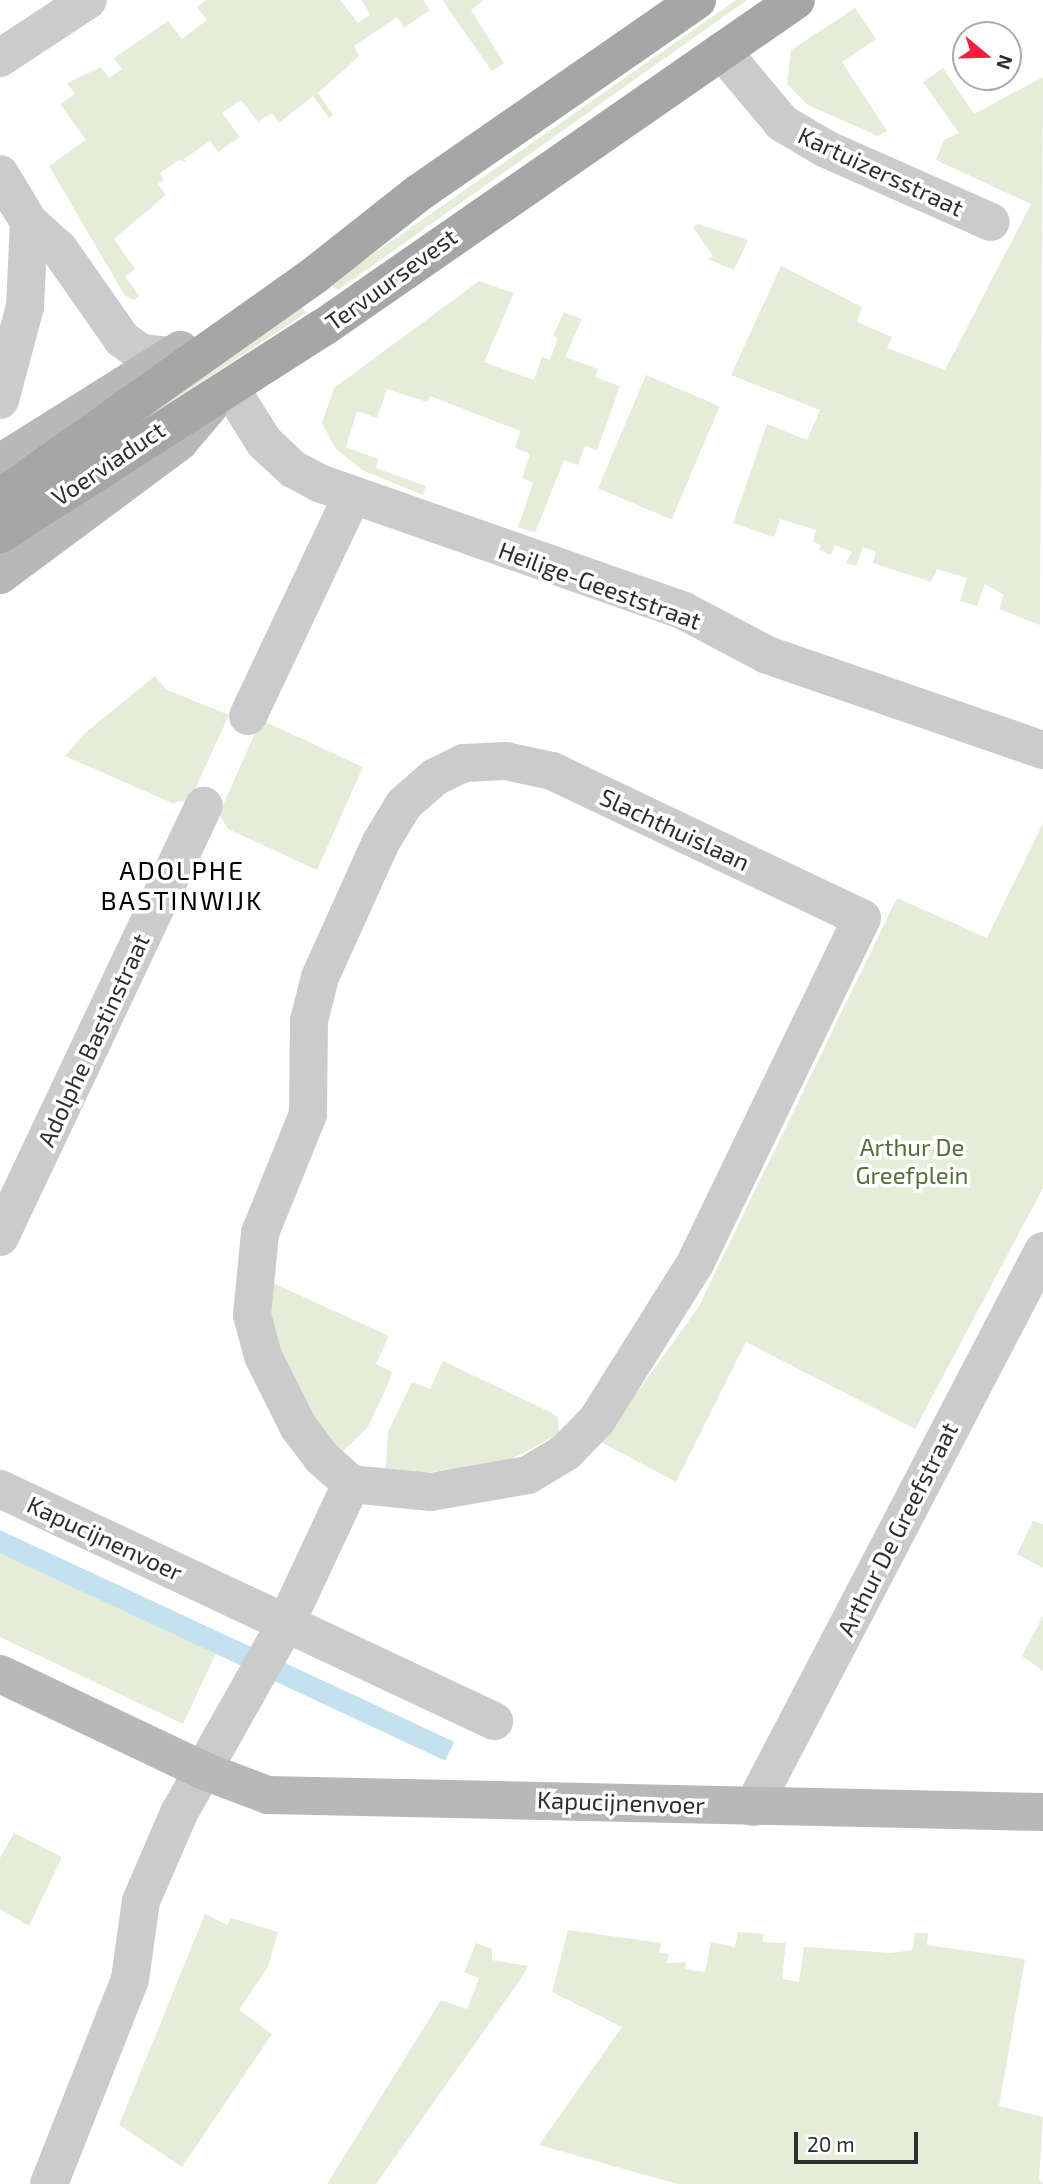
<!DOCTYPE html>
<html>
<head>
<meta charset="utf-8">
<style>
  body { margin:0 }
  #map { position:relative; width:1043px; height:2184px; overflow:hidden; background:#fff; font-family:"Exo 2",sans-serif }
  div>[style] { position:absolute }
  [style*='--x'] { left:calc(var(--x)*1px); top:calc(var(--y)*1px); width:calc(var(--w)*1px); rotate:calc(var(--a)*1deg) }
  .green>* { inset:0; background:#e5edd9; transform-origin:0 0 }
  .water>* { inset:0; background:#c3e1ef; transform-origin:0 0 }
  .street>* { height:38px; margin:-19px; padding:0 19px; transform-origin:19px; border-radius:19px; background:#cbcbcb }
  .secondary>* { height:38px; margin:-19px; padding:0 19px; transform-origin:19px; border-radius:19px; background:#b8b8b8 }
  .primary>* { height:38px; margin:-19px; padding:0 19px; transform-origin:19px; border-radius:19px; background:#a6a6a6 }
  span { translate:-50% -50%; white-space:nowrap; text-align:center; line-height:1.15; -webkit-text-stroke:7px #fff; paint-order:stroke }
  .street-label { font-size:24px; color:#2e2e2e }
  .park-label { font-size:24px; color:#546d37 }
  .neighbourhood-label { font-size:26px; color:#000; letter-spacing:2px }
  .north { position:absolute; left:952px; top:21px; width:70px; height:70px; box-sizing:border-box; background:#fff; border:2px solid #ababab; border-radius:50%; rotate:109deg; font-size:19px; font-weight:700; line-height:28px; text-align:center; color:#2e2e2e }
  .north::after { content:''; display:block; margin:auto; width:24px; height:32px; background:#f61e3d; clip-path:polygon(50% 0,100% 100%,50% 72%,0 100%) }
  .scale { position:absolute; left:794px; top:2132px; width:124px; height:32px; box-sizing:border-box; border:4px solid #2e2e2e; border-top:0; padding-left:9px; font-size:21px; line-height:24px; white-space:nowrap; color:#2e2e2e; -webkit-text-stroke:5px #fff; paint-order:stroke }
</style>
</head>
<body>
<div id="map">
  <div class="green">
    <i style="clip-path:polygon(206px 0,340px 0,358px 23px,370px 15px,362px 0,423px 0,430px 10px,404px 28px,397px 17px,354px 46px,359px 56px,318px 93px,333px 115px,329px 118px,313px 96px,279px 123px,272px 113px,258px 122px,241px 100px,222px 113px,240px 137px,218px 152px,210px 141px,184px 159px,187px 163px,179px 160px,160px 173px,164px 180px,158px 184px,166px 195px,114px 239px,135px 269px,125px 276px,139px 296px,134px 300px,125px 296px,49px 166px,86px 140px,60px 104px,75px 94px,67px 83px,101px 67px,109px 78px,122px 69px,114px 58px,168px 21px,182px 39px,207px 20px,197px 7px)"></i>
    <i style="clip-path:polygon(442px 0,484px 0,471px 10px,504px 63px,492px 71px)"></i>
    <i style="clip-path:polygon(736px 0,747px 0,338px 290px,333px 287px,332px 283px)"></i>
    <i style="clip-path:polygon(855px 8px,876px 39px,842px 62px,887px 131px,878px 136px,808px 105px,787px 84px,791px 50px)"></i>
    <i style="clip-path:polygon(943px 68px,974px 114px,1043px 77px,1040px 625px,999px 609px,1004px 595px,985px 584px,977px 606px,960px 601px,967px 578px,937px 569px,931px 582px,873px 563px,876px 552px,863px 547px,856px 566px,846px 563px,852px 552px,835px 545px,831px 555px,819px 550px,821px 545px,813px 542px,816px 530px,780px 519px,774px 537px,733px 523px,767px 424px,807px 440px,820px 410px,731px 375px,781px 266px,862px 307px,857px 322px,892px 337px,887px 348px,945px 370px,1031px 204px,936px 160px,944px 140px,959px 133px,923px 82px)"></i>
    <i style="clip-path:polygon(698px 224px,748px 240px,734px 270px,708px 259px,713px 256px,693px 227px)"></i>
    <i style="clip-path:polygon(479px 281px,514px 293px,484px 362px,534px 380px,542px 357px,550px 360px,558px 338px,553px 335px,564px 312px,582px 319px,565px 357px,598px 369px,595px 377px,620px 386px,597px 450px,585px 446px,578px 465px,564px 460px,535px 533px,518px 527px,533px 483px,522px 478px,530px 454px,515px 448px,520px 431px,430px 396px,427px 402px,387px 389px,377px 418px,357px 411px,346px 447px,378px 459px,376px 468px,426px 486px,423px 495px,362px 470px,335px 448px,322px 423px,334px 388px)"></i>
    <i style="clip-path:polygon(301px 305px,306px 313px,0 515px)"></i>
    <i style="left:646px;top:375px;width:80px;height:123px;rotate:23deg"></i>
    <i style="clip-path:polygon(155px 676px,167px 690px,229px 715px,190px 800px,172px 803px,65px 756px,85px 733px)"></i>
    <i style="clip-path:polygon(261px 720px,363px 767px,317px 870px,228px 829px,219px 814px)"></i>
    <i style="clip-path:polygon(1043px 823px,1043px 1188px,915px 1429px,746px 1342px,676px 1482px,601px 1442px,698px 1308px,897px 898px,987px 938px)"></i>
    <i style="clip-path:polygon(273px 1283px,389px 1336px,376px 1364px,392px 1372px,389px 1382px,368px 1427px,340px 1454px,308px 1416px,264px 1312px)"></i>
    <i style="clip-path:polygon(443px 1361px,550px 1412px,558px 1417px,559px 1434px,502px 1464px,385px 1477px,388px 1432px,412px 1382px,430px 1389px)"></i>
    <i style="clip-path:polygon(1033px 1521px,1043px 1524px,1043px 1568px,1017px 1554px)"></i>
    <i style="clip-path:polygon(0 1551px,216px 1653px,183px 1724px,0 1637px)"></i>
    <i style="clip-path:polygon(1043px 1616px,1043px 1671px,1022px 1656px)"></i>
    <i style="clip-path:polygon(14px 1833px,62px 1857px,29px 1926px,0 1909px,0 1858px)"></i>
    <i style="clip-path:polygon(205px 1914px,227px 1925px,231px 1918px,278px 1932px,268px 1967px,239px 2010px,272px 2034px,182px 2167px,119px 2125px)"></i>
    <i style="clip-path:polygon(568px 1930px,661px 1943px,659px 1953px,669px 1954px,667px 1963px,686px 1962px,685px 1969px,705px 1972px,711px 1942px,735px 1947px,738px 1932px,764px 1934px,762px 1942px,786px 1943px,782px 1979px,799px 1982px,804px 1947px,891px 1953px,912px 1950px,915px 1933px,928px 1933px,927px 1945px,1025px 1959px,999px 2106px,1043px 2117px,1039px 2179px,1043px 2184px,677px 2184px,539px 2145px,622px 2027px,552px 1992px)"></i>
    <i style="clip-path:polygon(476px 1943px,492px 1949px,492px 1960px,528px 1966px,522px 1977px,376px 2184px,327px 2184px,441px 2000px,467px 2009px,479px 1978px,464px 1972px)"></i>
  </div>
  <div class="water">
    <i style="left:0;top:1530px;width:501px;height:21px;rotate:25deg"></i>
  </div>
  <div class="street">
    <i style="--x:722;--y:51;--w:94;--a:50.2"></i>
    <i style="--x:782;--y:123;--w:51;--a:30.6"></i>
    <i style="--x:826;--y:149;--w:180;--a:23.9"></i>
    <i style="--x:0;--y:58;--w:105;--a:-33.4"></i>
    <i style="--x:0;--y:174;--w:56;--a:58.9"></i>
    <i style="--x:29;--y:222;--w:40;--a:42"></i>
    <i style="--x:59;--y:249;--w:110;--a:55"></i>
    <i style="--x:122;--y:339;--w:24;--a:36"></i>
    <i style="--x:141;--y:353;--w:31;--a:6"></i>
    <i style="--x:231;--y:389;--w:62;--a:58.1"></i>
    <i style="--x:264;--y:442;--w:40;--a:43"></i>
    <i style="--x:293;--y:469;--w:30;--a:28"></i>
    <i style="--x:319;--y:483;--w:387;--a:19.3"></i>
    <i style="--x:684;--y:611;--w:94;--a:27.9"></i>
    <i style="--x:767;--y:655;--w:292;--a:19"></i>
    <i style="--x:0;--y:400;--w:96;--a:-75"></i>
    <i style="--x:25;--y:307;--w:85;--a:-87.3"></i>
    <i style="--x:248;--y:716;--w:243;--a:-64.7"></i>
    <i style="--x:506;--y:761;--w:47;--a:12.3"></i>
    <i style="--x:552;--y:771;--w:343;--a:25.4"></i>
    <i style="--x:862;--y:918;--w:382;--a:115.8"></i>
    <i style="--x:696;--y:1262;--w:186;--a:122.1"></i>
    <i style="--x:597;--y:1420;--w:45;--a:134.1"></i>
    <i style="--x:566;--y:1452;--w:44;--a:148.8"></i>
    <i style="--x:528;--y:1475;--w:98;--a:170.1"></i>
    <i style="--x:431;--y:1492;--w:80;--a:-174.3"></i>
    <i style="--x:351;--y:1484;--w:39;--a:-138"></i>
    <i style="--x:322;--y:1458;--w:40;--a:-127"></i>
    <i style="--x:298;--y:1426;--w:78;--a:-116.6"></i>
    <i style="--x:263;--y:1356;--w:42;--a:-105"></i>
    <i style="--x:252;--y:1315;--w:82;--a:-84.4"></i>
    <i style="--x:260;--y:1233;--w:128;--a:-68"></i>
    <i style="--x:308;--y:1114;--w:93;--a:-89.4"></i>
    <i style="--x:309;--y:1021;--w:45;--a:-76"></i>
    <i style="--x:320;--y:977;--w:148;--a:-65.7"></i>
    <i style="--x:381;--y:842;--w:44;--a:-58.8"></i>
    <i style="--x:404;--y:804;--w:41;--a:-41.1"></i>
    <i style="--x:435;--y:777;--w:32;--a:-26"></i>
    <i style="--x:464;--y:763;--w:42;--a:-2.7"></i>
    <i style="--x:0;--y:1237;--w:477;--a:-64.7"></i>
    <i style="--x:0;--y:1489;--w:546;--a:25.16"></i>
    <i style="--x:753;--y:1807;--w:627;--a:-62.45"></i>
    <i style="--x:49;--y:2184;--w:220;--a:-68.4"></i>
    <i style="--x:130;--y:1979;--w:79;--a:-82"></i>
    <i style="--x:141;--y:1901;--w:96;--a:-66.6"></i>
    <i style="--x:179;--y:1813;--w:218;--a:-60.6"></i>
    <i style="--x:286;--y:1623;--w:153;--a:-64.9"></i>
  </div>
  <div class="secondary">
    <i style="--x:0;--y:463;--w:213;--a:-32.1"></i>
    <i style="--x:0;--y:575;--w:223;--a:-36.6"></i>
    <i style="--x:179;--y:442;--w:45;--a:-49.5"></i>
    <i style="--x:0;--y:1674;--w:226;--a:25.4"></i>
    <i style="--x:204;--y:1771;--w:68;--a:20.6"></i>
    <i style="--x:268;--y:1795;--w:775;--a:1.26"></i>
  </div>
  <div class="primary">
    <i style="--x:0;--y:498;--w:387;--a:-35.3"></i>
    <i style="--x:316;--y:274;--w:132;--a:-38.3"></i>
    <i style="--x:420;--y:192;--w:337;--a:-34.7"></i>
    <i style="--x:0;--y:534;--w:384;--a:-32.6"></i>
    <i style="--x:324;--y:327;--w:574;--a:-34.71"></i>
  </div>
  <div class="street-label">
    <span style="left:881px;top:171px;rotate:25deg">Kartuizersstraat</span>
    <span style="left:391px;top:279px;rotate:-36deg">Tervuursevest</span>
    <span style="left:108px;top:463px;rotate:-34deg">Voerviaduct</span>
    <span style="left:600px;top:585px;rotate:20deg">Heilige-Geeststraat</span>
    <span style="left:675px;top:829px;rotate:25deg">Slachthuislaan</span>
    <span style="left:93px;top:1040px;rotate:-65deg">Adolphe Bastinstraat</span>
    <span style="left:897px;top:1529px;rotate:-63deg">Arthur De Greefstraat</span>
    <span style="left:105px;top:1538px;rotate:25deg">Kapucijnenvoer</span>
    <span style="left:621px;top:1802px;rotate:2deg">Kapucijnenvoer</span>
  </div>
  <div class="park-label">
    <span style="left:912px;top:1161px">Arthur De<br>Greefplein</span>
  </div>
  <div class="neighbourhood-label">
    <span style="left:182px;top:885px">ADOLPHE<br>BASTINWIJK</span>
  </div>
  <div class="north">N</div>
  <div class="scale">20 m</div>
</div>
</body>
</html>
